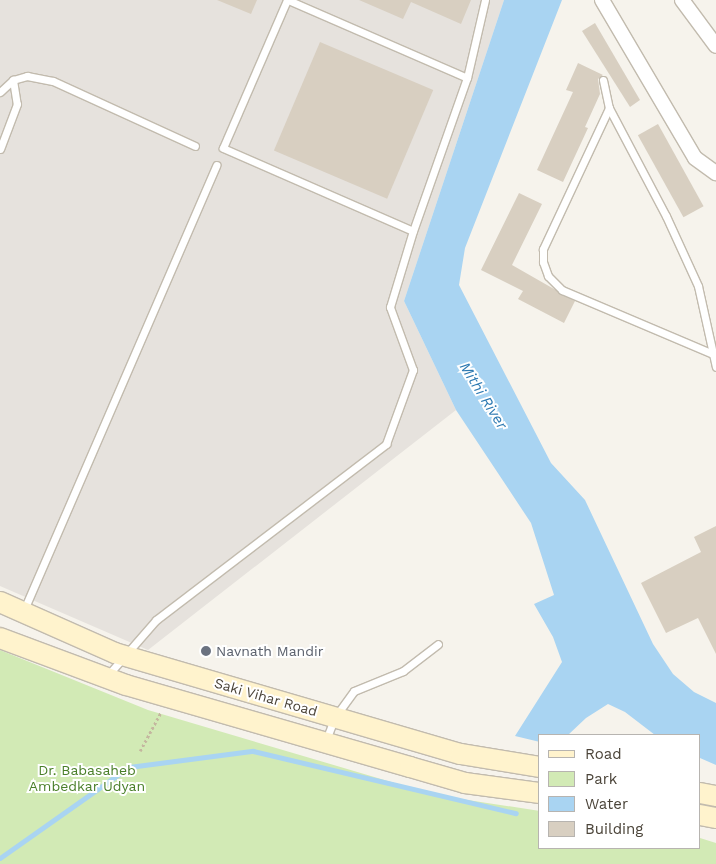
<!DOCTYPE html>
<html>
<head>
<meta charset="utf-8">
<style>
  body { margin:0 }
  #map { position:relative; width:716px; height:864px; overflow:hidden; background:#f6f3ec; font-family:"Work Sans",sans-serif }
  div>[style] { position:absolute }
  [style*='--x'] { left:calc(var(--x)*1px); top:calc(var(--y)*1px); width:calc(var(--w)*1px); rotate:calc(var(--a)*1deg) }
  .industrial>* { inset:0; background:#e6e2dd }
  .green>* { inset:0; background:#d2eab5 }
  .water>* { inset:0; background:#a9d4f2 }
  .stream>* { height:4.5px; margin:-2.25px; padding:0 2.25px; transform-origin:2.25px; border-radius:2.25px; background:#a9d4f2 }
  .building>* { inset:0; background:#d8cfc1; transform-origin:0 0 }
  .path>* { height:2.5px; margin-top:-1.25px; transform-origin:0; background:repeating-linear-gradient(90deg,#c4b79f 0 2.5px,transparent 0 5px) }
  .roads { filter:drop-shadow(1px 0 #c2bbae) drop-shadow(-1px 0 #c2bbae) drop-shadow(0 1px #c2bbae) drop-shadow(0 -1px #c2bbae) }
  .lane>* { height:7px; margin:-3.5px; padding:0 3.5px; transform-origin:3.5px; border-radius:3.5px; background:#fff }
  .street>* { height:14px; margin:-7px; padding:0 7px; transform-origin:7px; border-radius:7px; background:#fff }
  .secondary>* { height:20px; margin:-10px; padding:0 10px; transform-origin:10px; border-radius:10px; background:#fff3cd }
  .dots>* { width:14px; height:14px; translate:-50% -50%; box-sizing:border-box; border:2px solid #fff; border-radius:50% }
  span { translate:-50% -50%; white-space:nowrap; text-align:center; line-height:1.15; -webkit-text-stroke:4px #fff; paint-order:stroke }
  .worship-label { font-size:14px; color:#5b616d }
  .left { translate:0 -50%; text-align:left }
  .street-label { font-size:14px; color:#4b4439 }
  .park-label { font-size:14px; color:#4a7f2a }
  .water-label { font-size:15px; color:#2e7ab2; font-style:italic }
  .legend { position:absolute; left:538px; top:734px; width:162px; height:115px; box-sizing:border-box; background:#fff; border:1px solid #b7b4b0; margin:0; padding:6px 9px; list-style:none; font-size:15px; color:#4b4439 }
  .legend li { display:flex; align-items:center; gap:10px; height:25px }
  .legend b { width:25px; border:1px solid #b7b4b0 }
</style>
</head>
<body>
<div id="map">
  <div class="industrial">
    <i style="clip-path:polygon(0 0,504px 0,404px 301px,456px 410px,148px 650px,0 586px)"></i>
  </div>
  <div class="green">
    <i style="clip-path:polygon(0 650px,148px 710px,435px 795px,540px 811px,540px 848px,700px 848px,700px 838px,716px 843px,716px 864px,0 864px)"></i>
  </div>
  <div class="water">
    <i style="clip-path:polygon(504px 0,562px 0,465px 248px,459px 285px,551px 463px,585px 500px,653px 644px,673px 674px,694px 692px,716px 703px,716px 765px,700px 758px,700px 735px,655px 735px,625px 712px,608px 704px,586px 718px,568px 735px,540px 735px,540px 742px,515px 736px,562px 662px,553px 637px,534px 604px,554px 595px,531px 523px,456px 410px,404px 301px)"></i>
  </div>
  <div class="stream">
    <i style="--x:0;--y:858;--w:158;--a:-35.2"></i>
    <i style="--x:129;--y:767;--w:125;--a:-7.4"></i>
    <i style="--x:253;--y:751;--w:270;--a:13.3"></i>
  </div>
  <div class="building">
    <i style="clip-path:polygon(217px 0,257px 0,251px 14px)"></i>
    <i style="clip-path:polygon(359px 0,471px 0,461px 24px,411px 2px,403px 19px)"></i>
    <i style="clip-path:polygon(595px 23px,640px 100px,630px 107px,582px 31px)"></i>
    <i style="left:320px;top:42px;width:123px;height:118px;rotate:23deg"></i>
    <i style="clip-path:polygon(578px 63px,603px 75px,598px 79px,600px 94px,585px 127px,588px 128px,563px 182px,537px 170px,573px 92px,566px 90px)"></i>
    <i style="left:658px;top:124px;width:94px;height:23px;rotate:61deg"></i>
    <i style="clip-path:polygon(519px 193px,542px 204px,512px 265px,575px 301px,564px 323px,518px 299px,523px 291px,481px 270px)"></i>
    <i style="clip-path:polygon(716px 526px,716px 654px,698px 618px,666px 633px,641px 583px,701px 552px,694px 537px)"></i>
  </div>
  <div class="path">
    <i style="--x:140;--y:751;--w:44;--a:-61.7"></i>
  </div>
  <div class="roads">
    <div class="lane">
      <i style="--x:287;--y:0;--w:161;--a:113.4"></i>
      <i style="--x:223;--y:148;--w:207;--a:23.6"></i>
      <i style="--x:288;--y:0;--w:195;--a:23.5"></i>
      <i style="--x:13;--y:80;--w:15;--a:-16"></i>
      <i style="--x:27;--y:76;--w:26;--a:11"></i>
      <i style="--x:53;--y:81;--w:156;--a:24.6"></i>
      <i style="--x:603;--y:80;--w:29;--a:78"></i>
      <i style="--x:609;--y:108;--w:122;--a:62.2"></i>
      <i style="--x:666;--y:216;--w:77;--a:65.4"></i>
      <i style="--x:698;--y:286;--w:83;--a:77.5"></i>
      <i style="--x:0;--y:92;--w:18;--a:-43"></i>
      <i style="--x:13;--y:80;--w:24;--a:81"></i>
      <i style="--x:17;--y:104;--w:48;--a:110.7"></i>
      <i style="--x:609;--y:108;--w:156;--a:115.1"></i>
      <i style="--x:543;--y:249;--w:13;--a:90"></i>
      <i style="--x:543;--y:262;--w:15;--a:70"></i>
      <i style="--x:548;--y:276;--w:20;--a:45"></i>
      <i style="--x:562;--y:290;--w:164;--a:23"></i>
      <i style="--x:23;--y:612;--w:487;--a:-66.6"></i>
      <i style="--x:108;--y:675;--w:73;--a:-48.9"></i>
      <i style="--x:156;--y:620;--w:290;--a:-37.4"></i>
      <i style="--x:386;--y:444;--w:79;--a:-70"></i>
      <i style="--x:413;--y:370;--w:67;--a:-110.1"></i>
      <i style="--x:390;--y:307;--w:79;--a:-73.2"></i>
      <i style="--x:413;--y:231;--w:162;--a:-70.6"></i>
      <i style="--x:467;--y:78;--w:80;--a:-77"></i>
      <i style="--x:326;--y:740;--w:25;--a:-69"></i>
      <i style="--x:335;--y:717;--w:32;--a:-54"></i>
      <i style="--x:354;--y:691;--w:53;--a:-22.2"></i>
      <i style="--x:403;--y:671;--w:44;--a:-37.6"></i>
    </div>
    <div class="street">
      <i style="--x:602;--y:0;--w:183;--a:59.5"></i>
      <i style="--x:695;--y:158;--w:26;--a:36"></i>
      <i style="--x:682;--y:0;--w:57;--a:53.5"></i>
    </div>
    <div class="secondary">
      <i style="--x:0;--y:602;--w:126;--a:23.9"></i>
      <i style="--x:115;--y:653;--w:360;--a:16.3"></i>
      <i style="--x:461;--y:754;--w:80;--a:9.3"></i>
      <i style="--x:0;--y:638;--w:134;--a:20.5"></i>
      <i style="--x:126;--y:685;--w:296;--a:16.1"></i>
      <i style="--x:410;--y:767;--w:57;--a:16.2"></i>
      <i style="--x:465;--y:783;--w:76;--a:7.6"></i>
      <i style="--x:700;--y:793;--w:16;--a:11"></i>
      <i style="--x:700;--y:815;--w:16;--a:11"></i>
    </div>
  </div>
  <div class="dots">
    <i style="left:206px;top:651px;background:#6b7280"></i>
  </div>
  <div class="worship-label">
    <span class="left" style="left:216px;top:651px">Navnath Mandir</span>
  </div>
  <div class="street-label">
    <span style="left:266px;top:697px;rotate:16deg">Saki Vihar Road</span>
  </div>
  <div class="park-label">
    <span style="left:87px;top:778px">Dr. Babasaheb<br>Ambedkar Udyan</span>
  </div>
  <div class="water-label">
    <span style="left:483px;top:396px;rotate:58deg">Mithi River</span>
  </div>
  <ul class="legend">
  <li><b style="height:6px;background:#fff3cd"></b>Road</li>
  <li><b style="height:14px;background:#d2eab5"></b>Park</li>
  <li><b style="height:14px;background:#a9d4f2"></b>Water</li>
  <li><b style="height:14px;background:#d8cfc1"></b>Building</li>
  </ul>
</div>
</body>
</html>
